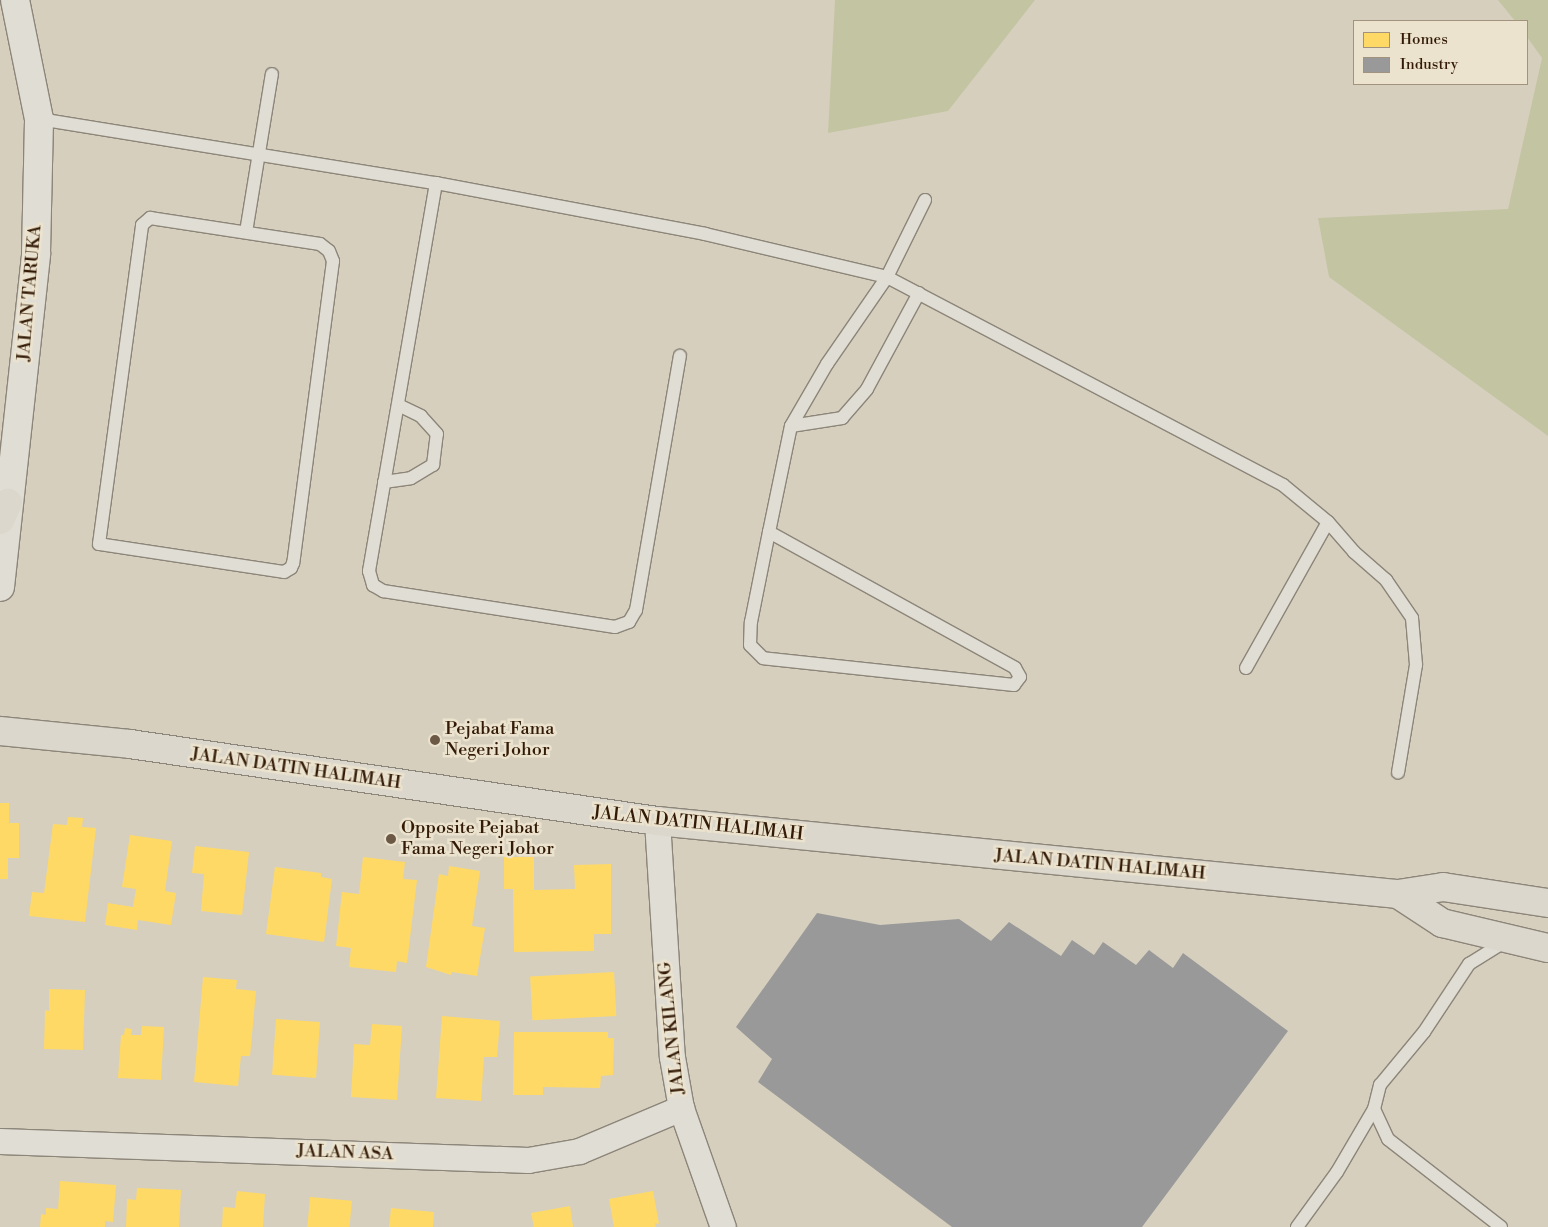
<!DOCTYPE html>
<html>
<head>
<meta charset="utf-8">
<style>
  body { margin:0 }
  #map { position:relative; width:1548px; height:1227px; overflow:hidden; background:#d6cfbe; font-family:"Libre Bodoni",serif }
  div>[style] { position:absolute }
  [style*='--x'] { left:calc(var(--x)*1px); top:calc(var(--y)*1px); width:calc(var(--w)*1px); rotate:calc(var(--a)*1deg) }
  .green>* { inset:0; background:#c3c5a2 }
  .homes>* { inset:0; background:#ffd966; transform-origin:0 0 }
  .industry>* { inset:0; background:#999 }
  .roads { filter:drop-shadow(1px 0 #8c8579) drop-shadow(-1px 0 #8c8579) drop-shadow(0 1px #8c8579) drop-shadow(0 -1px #8c8579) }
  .service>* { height:12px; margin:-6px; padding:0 6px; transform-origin:6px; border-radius:6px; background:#e0ddd4 }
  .minor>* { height:25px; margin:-12.5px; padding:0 12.5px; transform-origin:12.5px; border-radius:12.5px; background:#e0ddd4 }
  .tertiary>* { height:28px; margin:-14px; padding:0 14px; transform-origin:14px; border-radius:14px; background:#e0ddd4 }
  .primary>* { height:28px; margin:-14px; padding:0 14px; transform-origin:14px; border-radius:14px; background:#dbd7cc }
  .dots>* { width:14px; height:14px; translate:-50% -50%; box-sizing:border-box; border:2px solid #ece3ce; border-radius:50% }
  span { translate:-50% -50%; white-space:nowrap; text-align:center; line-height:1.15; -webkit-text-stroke:5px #ece3ce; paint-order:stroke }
  .street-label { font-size:18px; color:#321a06 }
  .poi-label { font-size:18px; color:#321a06 }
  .left { translate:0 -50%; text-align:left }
  .legend { position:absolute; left:1353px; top:20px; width:175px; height:65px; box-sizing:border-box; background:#ece3ce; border:1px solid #a2937e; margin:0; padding:6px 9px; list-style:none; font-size:15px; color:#321a06 }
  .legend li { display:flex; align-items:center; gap:10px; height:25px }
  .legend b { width:25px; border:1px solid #a2937e }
</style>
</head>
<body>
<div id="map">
  <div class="green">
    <i style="clip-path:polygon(835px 0,1035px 0,948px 111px,828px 133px)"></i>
    <i style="clip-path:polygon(1498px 0,1548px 0,1548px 436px,1329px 277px,1318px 218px,1508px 209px,1542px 58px,1527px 37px,1527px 21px,1515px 21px)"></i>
  </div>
  <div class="homes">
    <i style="clip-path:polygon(0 803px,9px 803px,9px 823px,19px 823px,19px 858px,8px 858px,8px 879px,0 879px)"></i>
    <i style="clip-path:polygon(68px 817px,83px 818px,82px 827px,96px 828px,85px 922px,29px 916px,32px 892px,44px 893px,53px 824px,67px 825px)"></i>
    <i style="clip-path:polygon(130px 835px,172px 841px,165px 891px,176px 893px,171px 925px,138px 920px,137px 930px,105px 925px,108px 903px,133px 907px,136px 889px,122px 887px)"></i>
    <i style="clip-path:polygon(195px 846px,249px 852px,242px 915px,201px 911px,204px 874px,192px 873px)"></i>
    <i style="clip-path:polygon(363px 857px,405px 862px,403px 879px,417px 880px,407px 963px,397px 961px,396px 972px,349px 967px,351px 948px,336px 946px,342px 892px,359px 894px)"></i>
    <i style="clip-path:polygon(504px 857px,534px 857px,534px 890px,575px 889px,574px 865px,611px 864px,611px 934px,594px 934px,594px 951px,514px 952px,513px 889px,504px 889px)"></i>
    <i style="clip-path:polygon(449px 866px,480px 871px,472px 926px,485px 928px,477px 976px,452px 972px,451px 975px,426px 967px,439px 874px,448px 876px)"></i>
    <i style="clip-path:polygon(275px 867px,321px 873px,321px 877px,332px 879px,324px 942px,266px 934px)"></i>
    <i style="left:614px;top:972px;width:44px;height:84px;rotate:87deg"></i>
    <i style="clip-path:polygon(203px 977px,237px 980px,236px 989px,256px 991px,250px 1056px,241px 1056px,238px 1086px,194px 1082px)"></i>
    <i style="clip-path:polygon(49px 989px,85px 990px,83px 1050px,44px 1049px,45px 1010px,49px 1011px)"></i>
    <i style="clip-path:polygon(442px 1016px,500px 1021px,497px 1057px,484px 1057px,481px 1101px,436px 1098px)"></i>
    <i style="left:276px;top:1019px;width:44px;height:56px;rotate:4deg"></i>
    <i style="clip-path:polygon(372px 1024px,402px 1026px,397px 1100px,351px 1097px,354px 1044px,370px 1045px)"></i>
    <i style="clip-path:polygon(142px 1026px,164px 1027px,161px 1080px,118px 1078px,121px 1035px,124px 1035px,125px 1028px,132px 1029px,131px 1035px,141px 1035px)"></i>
    <i style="clip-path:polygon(514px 1032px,608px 1032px,608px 1038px,614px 1038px,613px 1075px,601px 1076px,600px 1088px,543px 1087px,543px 1095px,513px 1095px)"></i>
    <i style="clip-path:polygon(60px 1181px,116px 1185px,113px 1222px,105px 1221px,105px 1227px,40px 1227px,41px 1214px,46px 1215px,46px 1208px,58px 1209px)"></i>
    <i style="clip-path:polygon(137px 1188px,181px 1190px,179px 1227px,126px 1227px,127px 1199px,136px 1200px)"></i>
    <i style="clip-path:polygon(237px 1191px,265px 1194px,263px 1227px,222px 1227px,223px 1207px,235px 1208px)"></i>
    <i style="clip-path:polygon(653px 1191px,659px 1224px,655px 1223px,656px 1227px,614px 1227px,609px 1199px)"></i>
    <i style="left:310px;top:1197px;width:42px;height:30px;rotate:5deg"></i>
    <i style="clip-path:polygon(570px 1206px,573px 1227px,534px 1227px,531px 1213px)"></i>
    <i style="clip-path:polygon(391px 1208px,434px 1212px,433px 1227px,389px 1227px)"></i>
  </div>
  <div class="industry">
    <i style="clip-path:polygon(817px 913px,880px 925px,959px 919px,991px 941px,1009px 922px,1061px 956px,1072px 940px,1094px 955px,1103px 942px,1136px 965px,1149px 950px,1173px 968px,1183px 953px,1288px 1031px,1142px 1227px,952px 1227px,758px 1082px,772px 1059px,736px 1027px)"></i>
  </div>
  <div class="roads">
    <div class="service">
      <i style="--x:39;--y:119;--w:402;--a:9.2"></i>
      <i style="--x:436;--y:183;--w:274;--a:10.7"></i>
      <i style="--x:705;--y:234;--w:187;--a:13.3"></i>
      <i style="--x:887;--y:277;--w:447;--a:27.7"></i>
      <i style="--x:1283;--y:485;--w:58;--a:39.4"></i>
      <i style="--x:1328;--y:522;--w:40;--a:49"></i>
      <i style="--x:1354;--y:552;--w:43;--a:41.2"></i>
      <i style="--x:1386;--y:580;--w:46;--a:55.6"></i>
      <i style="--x:1412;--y:618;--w:47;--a:85.1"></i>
      <i style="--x:1416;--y:665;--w:109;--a:99.5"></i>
      <i style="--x:436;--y:183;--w:394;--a:99.8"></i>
      <i style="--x:369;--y:571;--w:15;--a:74"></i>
      <i style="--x:373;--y:585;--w:12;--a:31"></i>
      <i style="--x:383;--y:591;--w:235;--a:8.8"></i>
      <i style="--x:615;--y:627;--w:15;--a:-20"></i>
      <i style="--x:629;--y:622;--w:14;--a:-60"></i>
      <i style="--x:636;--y:610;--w:258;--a:-80.2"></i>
      <i style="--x:150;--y:218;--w:172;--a:8.7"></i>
      <i style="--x:320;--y:244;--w:11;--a:38"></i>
      <i style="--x:329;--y:251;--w:11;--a:68"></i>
      <i style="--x:333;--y:261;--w:305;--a:97.5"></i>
      <i style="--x:293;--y:563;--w:5;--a:112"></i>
      <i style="--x:291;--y:568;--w:8;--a:150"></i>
      <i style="--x:284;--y:572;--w:187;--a:-171.4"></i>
      <i style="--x:99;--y:544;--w:322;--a:-82.3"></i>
      <i style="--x:142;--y:225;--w:11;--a:-41"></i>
      <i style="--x:246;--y:232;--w:160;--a:-80.7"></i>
      <i style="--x:791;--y:426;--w:52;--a:-8.9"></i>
      <i style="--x:842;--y:418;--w:38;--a:-49"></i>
      <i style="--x:867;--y:389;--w:109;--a:-61.6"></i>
      <i style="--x:384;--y:482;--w:27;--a:-8"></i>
      <i style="--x:411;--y:478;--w:26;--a:-31"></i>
      <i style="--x:433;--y:465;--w:31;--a:-83"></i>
      <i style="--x:437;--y:434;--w:24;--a:-132"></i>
      <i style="--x:421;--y:416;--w:25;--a:-154"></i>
      <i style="--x:769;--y:532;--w:281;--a:28.9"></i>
      <i style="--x:1015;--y:668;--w:10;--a:61"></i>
      <i style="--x:1020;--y:677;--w:10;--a:127"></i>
      <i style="--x:1014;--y:685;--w:252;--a:-173.9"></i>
      <i style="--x:763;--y:658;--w:18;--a:-135"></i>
      <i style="--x:750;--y:645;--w:23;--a:-88"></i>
      <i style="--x:751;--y:622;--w:92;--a:-78.7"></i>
      <i style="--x:769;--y:532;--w:108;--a:-78.3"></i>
      <i style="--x:791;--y:426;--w:72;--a:-59.9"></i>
      <i style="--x:827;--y:364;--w:106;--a:-55.4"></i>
      <i style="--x:887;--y:277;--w:86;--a:-63.7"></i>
      <i style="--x:1246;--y:668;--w:167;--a:-60.7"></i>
      <i style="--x:1297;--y:1227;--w:68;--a:-54"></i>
      <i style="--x:1337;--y:1172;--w:73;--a:-59.6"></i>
      <i style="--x:1501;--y:1227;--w:143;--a:-142.1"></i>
      <i style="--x:1388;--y:1139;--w:33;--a:-115"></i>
      <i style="--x:1374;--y:1109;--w:25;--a:-76"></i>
      <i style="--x:1380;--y:1085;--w:69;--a:-50.3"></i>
      <i style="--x:1424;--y:1032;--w:82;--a:-56.5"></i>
      <i style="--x:1469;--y:964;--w:44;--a:-31.9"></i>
    </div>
    <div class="minor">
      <i style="--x:657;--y:821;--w:236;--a:86.4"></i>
      <i style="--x:672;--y:1057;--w:52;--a:80"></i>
      <i style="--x:681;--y:1108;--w:126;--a:70.6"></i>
      <i style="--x:0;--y:1141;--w:528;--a:2.06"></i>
      <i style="--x:528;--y:1160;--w:52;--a:-10"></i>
      <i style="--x:579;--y:1151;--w:111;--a:-22.9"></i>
    </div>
    <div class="tertiary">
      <i style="--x:0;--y:587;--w:336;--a:-83.8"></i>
      <i style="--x:36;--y:253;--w:134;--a:-88.7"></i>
      <i style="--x:39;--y:119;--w:121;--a:-101.4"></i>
    </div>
    <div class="primary">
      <i style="--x:0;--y:520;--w:19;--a:-65"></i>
      <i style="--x:0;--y:731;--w:131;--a:5.7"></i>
      <i style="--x:130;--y:744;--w:533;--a:8.31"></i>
      <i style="--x:657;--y:821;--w:745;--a:5.63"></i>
      <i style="--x:1398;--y:894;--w:46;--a:-8.8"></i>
      <i style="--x:1443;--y:887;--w:106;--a:8.7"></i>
      <i style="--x:1398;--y:894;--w:53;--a:33.4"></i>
      <i style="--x:1442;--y:923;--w:109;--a:13.3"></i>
    </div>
  </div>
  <div class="dots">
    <i style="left:435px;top:740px;background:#6b5946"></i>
    <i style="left:391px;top:839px;background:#6b5946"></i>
  </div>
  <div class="street-label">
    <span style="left:30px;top:293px;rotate:-85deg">JALAN TARUKA</span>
    <span style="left:296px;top:769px;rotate:8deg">JALAN DATIN HALIMAH</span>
    <span style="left:698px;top:824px;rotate:6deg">JALAN DATIN HALIMAH</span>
    <span style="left:1100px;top:865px;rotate:5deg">JALAN DATIN HALIMAH</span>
    <span style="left:672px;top:1028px;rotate:-96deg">JALAN KILANG</span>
    <span style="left:345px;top:1153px;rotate:2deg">JALAN ASA</span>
  </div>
  <div class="poi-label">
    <span class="left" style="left:445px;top:740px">Pejabat Fama<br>Negeri Johor</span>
    <span class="left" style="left:401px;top:839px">Opposite Pejabat<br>Fama Negeri Johor</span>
  </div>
  <ul class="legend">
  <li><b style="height:14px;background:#ffd966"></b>Homes</li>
  <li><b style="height:14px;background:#999"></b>Industry</li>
  </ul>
</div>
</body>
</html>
